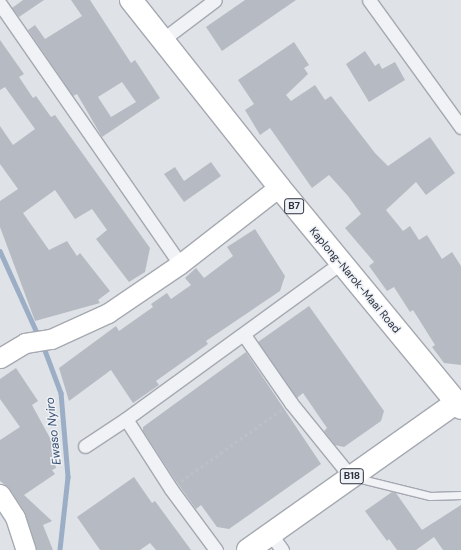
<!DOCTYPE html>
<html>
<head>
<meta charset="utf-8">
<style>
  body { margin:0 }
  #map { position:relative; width:461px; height:550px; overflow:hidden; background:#dfe2e7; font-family:"DM Sans",sans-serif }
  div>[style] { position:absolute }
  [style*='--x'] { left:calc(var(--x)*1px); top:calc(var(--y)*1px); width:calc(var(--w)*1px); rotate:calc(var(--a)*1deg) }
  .stream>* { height:4.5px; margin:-2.25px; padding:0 2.25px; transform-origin:2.25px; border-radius:2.25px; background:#9baec5 }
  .building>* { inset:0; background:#b6bbc3 }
  .path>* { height:2.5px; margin-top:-1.25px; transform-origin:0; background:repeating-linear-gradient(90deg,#bdbfc6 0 3px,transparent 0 6px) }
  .roads { filter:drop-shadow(1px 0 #a5a9b1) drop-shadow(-1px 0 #a5a9b1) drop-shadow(0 1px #a5a9b1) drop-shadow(0 -1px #a5a9b1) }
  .lane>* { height:7px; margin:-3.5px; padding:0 3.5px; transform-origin:3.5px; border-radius:3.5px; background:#f1f2f6 }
  .street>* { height:13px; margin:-6.5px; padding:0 6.5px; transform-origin:6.5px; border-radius:6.5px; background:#f1f2f6 }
  .secondary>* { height:19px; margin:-9.5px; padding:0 9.5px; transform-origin:9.5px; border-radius:9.5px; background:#fff }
  .highway>* { height:22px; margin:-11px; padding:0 11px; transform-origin:11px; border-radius:11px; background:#fff }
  span { translate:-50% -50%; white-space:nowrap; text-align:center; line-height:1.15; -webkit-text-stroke:3px #eef1f5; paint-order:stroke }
  .shield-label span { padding:1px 3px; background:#eef1f5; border:1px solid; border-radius:3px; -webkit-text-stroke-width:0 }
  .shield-label { font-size:10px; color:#292f3d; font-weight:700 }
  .street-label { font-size:11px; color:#292f3d }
  .water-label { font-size:12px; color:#354d6e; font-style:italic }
</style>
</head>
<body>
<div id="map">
  <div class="stream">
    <i style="--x:0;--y:251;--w:94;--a:65.6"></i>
    <i style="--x:43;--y:345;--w:51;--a:69.4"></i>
    <i style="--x:61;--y:393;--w:84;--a:85.2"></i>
    <i style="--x:68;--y:477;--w:73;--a:96.3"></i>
  </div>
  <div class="building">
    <i style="clip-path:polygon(23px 0,44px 0,19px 17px,12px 8px)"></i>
    <i style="clip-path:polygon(evenodd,71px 0,90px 0,131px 63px,135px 60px,160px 98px,102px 137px,77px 94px,73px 96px,28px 30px,35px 25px,45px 39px,82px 16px,71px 0,122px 82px,136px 102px,111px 117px,98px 97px,122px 82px)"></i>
    <i style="clip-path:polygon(245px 0,296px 0,222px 51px,206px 27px)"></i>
    <i style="clip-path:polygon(0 40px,24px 74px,19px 77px,33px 98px,36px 96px,51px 117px,55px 115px,150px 248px,145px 272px,129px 282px,96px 239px,107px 230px,92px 209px,75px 219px,55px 190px,23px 213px,49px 250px,67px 241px,77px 256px,80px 253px,110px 291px,98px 300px,100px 303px,35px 321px,0 227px,0 201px,18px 189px,0 164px,0 126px,13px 145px,35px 129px,5px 87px,0 90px)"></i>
    <i style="clip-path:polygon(294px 42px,309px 65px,304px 68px,308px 74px,286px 95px,291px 101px,315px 85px,325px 100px,331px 96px,375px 153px,388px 166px,430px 137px,455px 173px,426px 195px,416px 182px,386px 210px,403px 231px,410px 226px,419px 240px,427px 235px,442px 259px,452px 252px,461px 266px,461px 365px,444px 363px,432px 347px,435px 345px,413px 310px,410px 312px,394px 287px,387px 291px,369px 266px,374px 262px,345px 228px,361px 214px,348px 196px,329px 175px,312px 188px,270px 128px,260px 135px,245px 110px,254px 104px,238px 80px)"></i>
    <i style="clip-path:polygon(365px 51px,375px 66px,379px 63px,382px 69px,395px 62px,405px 80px,369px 102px,346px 64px)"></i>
    <i style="clip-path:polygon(211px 162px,221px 176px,184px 202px,164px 174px,175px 167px,184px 181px)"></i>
    <i style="clip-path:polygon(255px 229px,285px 276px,280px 291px,206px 341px,208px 344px,156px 381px,159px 385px,133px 403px,111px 370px,69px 401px,59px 368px,116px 326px,119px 331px,153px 307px,151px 304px,167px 293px,171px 299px,191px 285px,185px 278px,196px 268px,204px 278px,233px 256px,227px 247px)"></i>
    <i style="clip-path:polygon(309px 306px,384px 411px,381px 421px,344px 447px,335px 445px,324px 431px,327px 428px,303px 393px,297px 398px,258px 342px)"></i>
    <i style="clip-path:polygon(246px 352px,321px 464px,229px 529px,217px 527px,201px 505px,196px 509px,175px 480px,143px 431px,143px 427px)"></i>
    <i style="clip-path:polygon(16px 368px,38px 401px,32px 405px,56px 449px,53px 452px,56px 468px,52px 470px,55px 474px,24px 495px,52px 521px,43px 525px,53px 550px,37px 550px,24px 511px,9px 488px,0 481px,0 440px,20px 427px,0 399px,0 379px)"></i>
    <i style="clip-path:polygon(134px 477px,152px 503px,155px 501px,191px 550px,156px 550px,150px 543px,140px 550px,100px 550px,77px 517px)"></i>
    <i style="clip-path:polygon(392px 492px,396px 493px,422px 530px,461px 505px,461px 550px,443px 550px,434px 537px,416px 550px,397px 550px,389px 539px,387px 541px,365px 511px)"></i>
  </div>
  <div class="path">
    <i style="--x:181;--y:481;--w:123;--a:-35.4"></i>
  </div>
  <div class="roads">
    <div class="lane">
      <i style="--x:357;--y:478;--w:75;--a:13.9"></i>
      <i style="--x:430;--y:496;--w:31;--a:-2"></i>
    </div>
    <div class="street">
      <i style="--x:369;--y:0;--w:157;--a:54.1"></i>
      <i style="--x:0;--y:4;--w:316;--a:55.3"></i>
      <i style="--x:162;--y:40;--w:66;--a:-37"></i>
      <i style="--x:244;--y:335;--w:83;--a:55.3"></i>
      <i style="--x:291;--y:403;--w:95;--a:51"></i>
      <i style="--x:85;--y:446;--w:49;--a:-33.4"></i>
      <i style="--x:272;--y:536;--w:17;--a:54"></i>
      <i style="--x:216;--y:550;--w:76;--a:-126.4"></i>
      <i style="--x:171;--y:489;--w:83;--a:-122.7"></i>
      <i style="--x:126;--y:419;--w:266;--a:-36"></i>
    </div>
    <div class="secondary">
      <i style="--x:0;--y:358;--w:29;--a:-31"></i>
      <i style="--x:25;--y:343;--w:26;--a:-9"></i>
      <i style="--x:51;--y:339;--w:63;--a:-24.5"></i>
      <i style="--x:108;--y:313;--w:87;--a:-34.2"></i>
      <i style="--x:180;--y:264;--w:125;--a:-37.9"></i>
      <i style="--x:0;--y:494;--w:27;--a:57"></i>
      <i style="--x:15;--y:517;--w:35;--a:72"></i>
    </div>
    <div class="highway">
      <i style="--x:131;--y:0;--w:238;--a:51.6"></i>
      <i style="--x:279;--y:187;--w:286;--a:50.5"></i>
      <i style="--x:248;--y:550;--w:255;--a:-35.3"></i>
    </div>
  </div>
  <div class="shield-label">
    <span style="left:294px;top:206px">B7</span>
    <span style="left:352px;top:476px">B18</span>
  </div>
  <div class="street-label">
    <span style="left:355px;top:280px;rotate:50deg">Kaplong-Narok-Maai Road</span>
  </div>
  <div class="water-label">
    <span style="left:54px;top:431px;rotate:-96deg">Ewaso Nyiro</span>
  </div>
</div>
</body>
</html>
